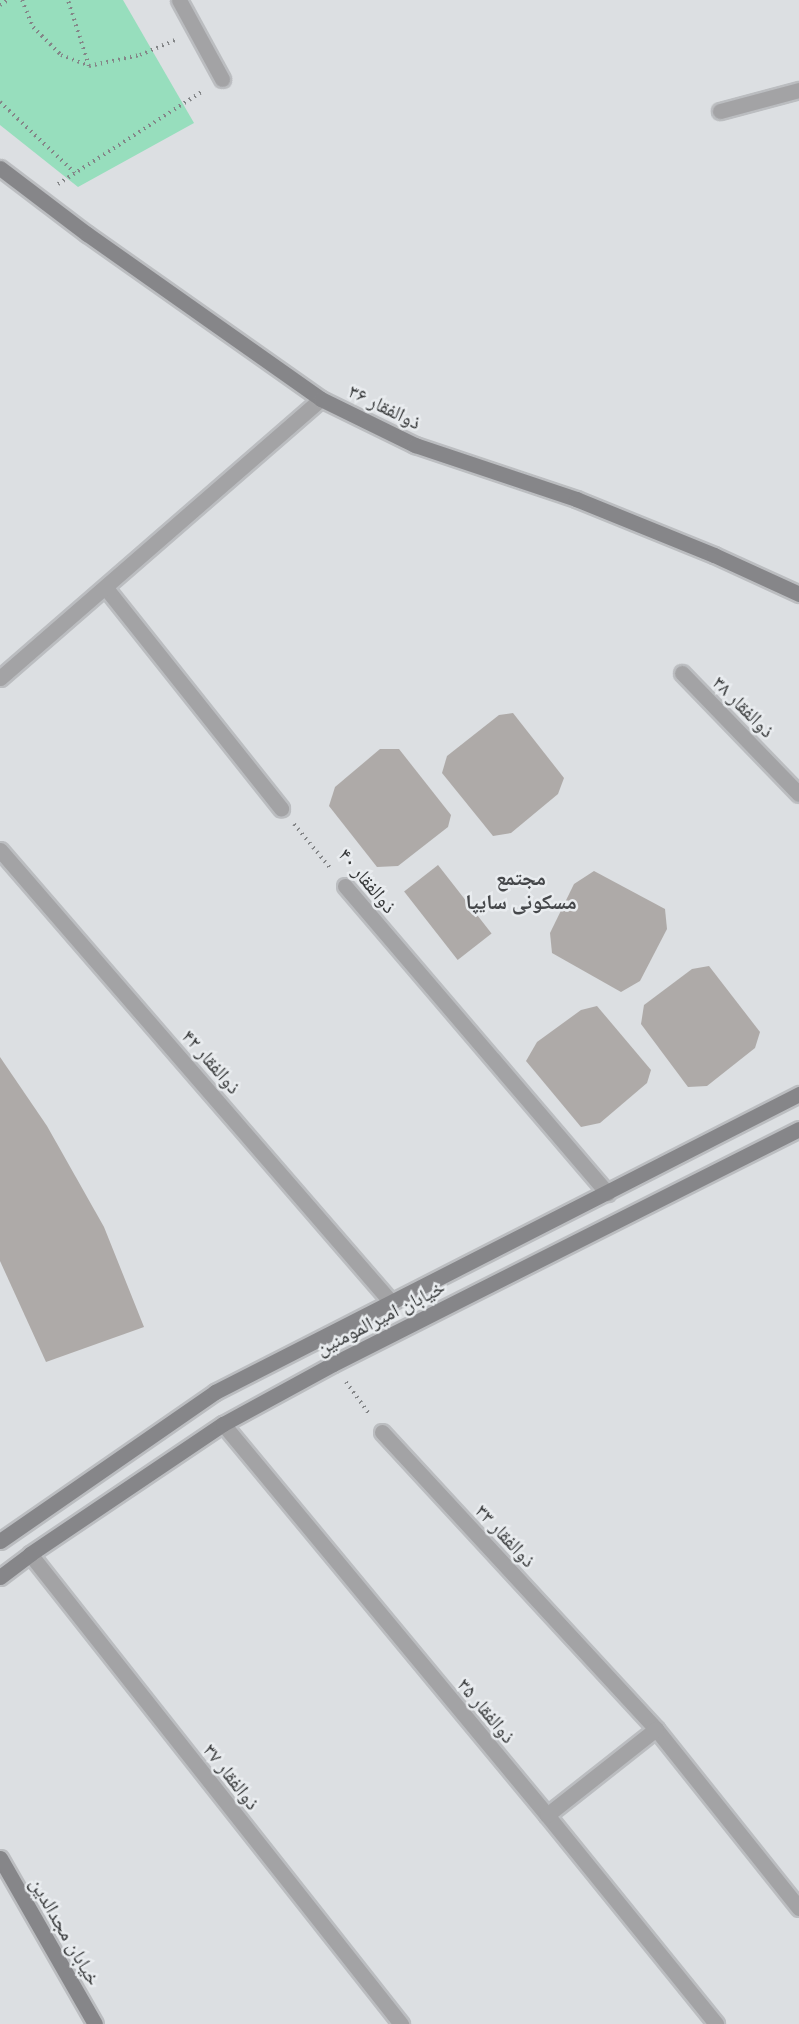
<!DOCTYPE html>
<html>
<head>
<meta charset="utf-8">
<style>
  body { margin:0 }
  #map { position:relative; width:799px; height:2024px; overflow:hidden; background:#dcdfe2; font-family:"Archivo Narrow","Noto Naskh Arabic",sans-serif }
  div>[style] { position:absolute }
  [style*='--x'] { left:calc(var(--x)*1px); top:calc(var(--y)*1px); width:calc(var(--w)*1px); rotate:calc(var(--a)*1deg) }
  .green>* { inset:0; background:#97debd }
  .building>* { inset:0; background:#aeaaa8; transform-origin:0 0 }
  .path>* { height:4px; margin-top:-2px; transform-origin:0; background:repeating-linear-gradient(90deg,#848688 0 1.5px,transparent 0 6px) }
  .roads { filter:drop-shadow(2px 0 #bbbdc0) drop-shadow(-2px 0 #bbbdc0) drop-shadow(0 2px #bbbdc0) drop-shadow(0 -2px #bbbdc0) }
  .street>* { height:15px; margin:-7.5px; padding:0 7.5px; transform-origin:7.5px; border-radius:7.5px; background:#a3a3a5 }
  .secondary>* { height:15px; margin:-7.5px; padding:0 7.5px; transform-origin:7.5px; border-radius:7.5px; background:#868689 }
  span { translate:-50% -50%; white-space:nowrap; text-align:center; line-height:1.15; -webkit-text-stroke:5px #e9ecef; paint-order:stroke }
  .street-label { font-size:20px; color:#353738 }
  .neighbourhood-label { font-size:21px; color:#45474a; font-weight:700 }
</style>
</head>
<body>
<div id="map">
  <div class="green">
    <i style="clip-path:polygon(0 0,123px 0,194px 123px,78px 187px,0 125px)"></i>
  </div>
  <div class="building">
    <i style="clip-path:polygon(513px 713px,564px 778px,558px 794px,511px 833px,493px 836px,442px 773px,447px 756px,499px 715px)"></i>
    <i style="clip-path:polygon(380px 749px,399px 749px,451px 815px,448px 827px,398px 866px,377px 867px,329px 806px,335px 787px)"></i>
    <i style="left:438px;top:865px;width:87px;height:43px;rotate:52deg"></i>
    <i style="clip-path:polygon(594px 871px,665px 909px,667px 929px,640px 981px,621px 992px,552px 953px,550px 933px,574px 884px)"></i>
    <i style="clip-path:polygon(709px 966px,760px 1032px,755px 1048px,707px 1086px,688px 1087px,641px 1024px,644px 1005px,692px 969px)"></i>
    <i style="clip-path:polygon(597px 1006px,651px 1070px,647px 1083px,600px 1123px,581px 1127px,526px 1061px,537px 1042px,581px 1010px)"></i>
    <i style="clip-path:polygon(0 1057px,47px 1126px,104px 1227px,144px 1327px,46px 1362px,0 1261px)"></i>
  </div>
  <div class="path">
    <i style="--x:22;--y:0;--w:29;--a:68"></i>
    <i style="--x:33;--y:27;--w:40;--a:45"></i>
    <i style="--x:61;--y:55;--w:30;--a:21"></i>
    <i style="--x:89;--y:66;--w:69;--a:-107.7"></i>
    <i style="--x:0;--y:5;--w:9;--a:-32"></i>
    <i style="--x:89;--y:66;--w:52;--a:-12.2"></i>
    <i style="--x:140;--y:55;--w:38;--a:-23"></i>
    <i style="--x:0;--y:102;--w:103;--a:43.4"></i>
    <i style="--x:58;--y:184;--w:172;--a:-32.7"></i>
    <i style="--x:294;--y:824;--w:58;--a:50.6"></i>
    <i style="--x:346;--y:1382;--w:41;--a:54"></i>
  </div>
  <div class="roads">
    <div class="street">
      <i style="--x:179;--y:0;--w:90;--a:61.4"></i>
      <i style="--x:720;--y:111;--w:82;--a:-14.9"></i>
      <i style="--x:105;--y:587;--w:283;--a:51.5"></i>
      <i style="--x:682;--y:673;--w:168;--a:46"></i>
      <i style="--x:0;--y:678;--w:425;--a:-41"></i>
      <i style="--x:0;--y:850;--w:598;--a:49.14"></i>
      <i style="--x:345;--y:886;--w:404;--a:49.5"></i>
      <i style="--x:223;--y:1424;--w:508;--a:50.35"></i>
      <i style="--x:547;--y:1815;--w:269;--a:51"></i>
      <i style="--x:382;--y:1432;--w:404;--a:47.3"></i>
      <i style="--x:656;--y:1729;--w:229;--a:51.4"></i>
      <i style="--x:30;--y:1554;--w:599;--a:51.71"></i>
      <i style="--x:547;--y:1815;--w:139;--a:-38.3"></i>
    </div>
    <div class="secondary">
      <i style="--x:0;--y:168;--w:109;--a:37.2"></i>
      <i style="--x:87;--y:234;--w:286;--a:35.2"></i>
      <i style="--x:321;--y:399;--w:105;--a:26.1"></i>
      <i style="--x:415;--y:445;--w:170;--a:18.5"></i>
      <i style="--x:576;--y:499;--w:149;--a:22.1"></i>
      <i style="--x:714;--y:555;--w:94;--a:24.6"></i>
      <i style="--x:0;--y:1541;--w:262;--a:-34.7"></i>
      <i style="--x:215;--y:1392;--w:656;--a:-27.03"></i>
      <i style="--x:0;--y:1577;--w:38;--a:-37"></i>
      <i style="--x:30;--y:1554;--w:233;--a:-34"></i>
      <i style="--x:223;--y:1424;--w:125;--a:-28.6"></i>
      <i style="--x:333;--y:1364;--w:522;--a:-26.76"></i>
      <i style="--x:0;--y:1858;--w:191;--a:60.2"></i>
    </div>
  </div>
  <div class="street-label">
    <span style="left:385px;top:406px;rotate:26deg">ذوالفقار ۳۶</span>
    <span style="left:744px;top:706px;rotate:45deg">ذوالفقار ۳۸</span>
    <span style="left:368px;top:880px;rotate:50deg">ذوالفقار ۴۰</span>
    <span style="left:212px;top:1061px;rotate:49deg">ذوالفقار ۴۲</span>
    <span style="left:380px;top:1317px;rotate:-27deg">خیابان امیرالمومنین</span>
    <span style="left:506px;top:1535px;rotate:47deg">ذوالفقار ۳۳</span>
    <span style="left:487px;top:1710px;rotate:50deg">ذوالفقار ۳۵</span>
    <span style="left:232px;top:1776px;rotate:52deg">ذوالفقار ۳۷</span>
    <span style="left:66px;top:1931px;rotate:60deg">خیابان مجدالدین</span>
  </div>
  <div class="neighbourhood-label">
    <span style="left:521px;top:890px">مجتمع<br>مسکونی سایپا</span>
  </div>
</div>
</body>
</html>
